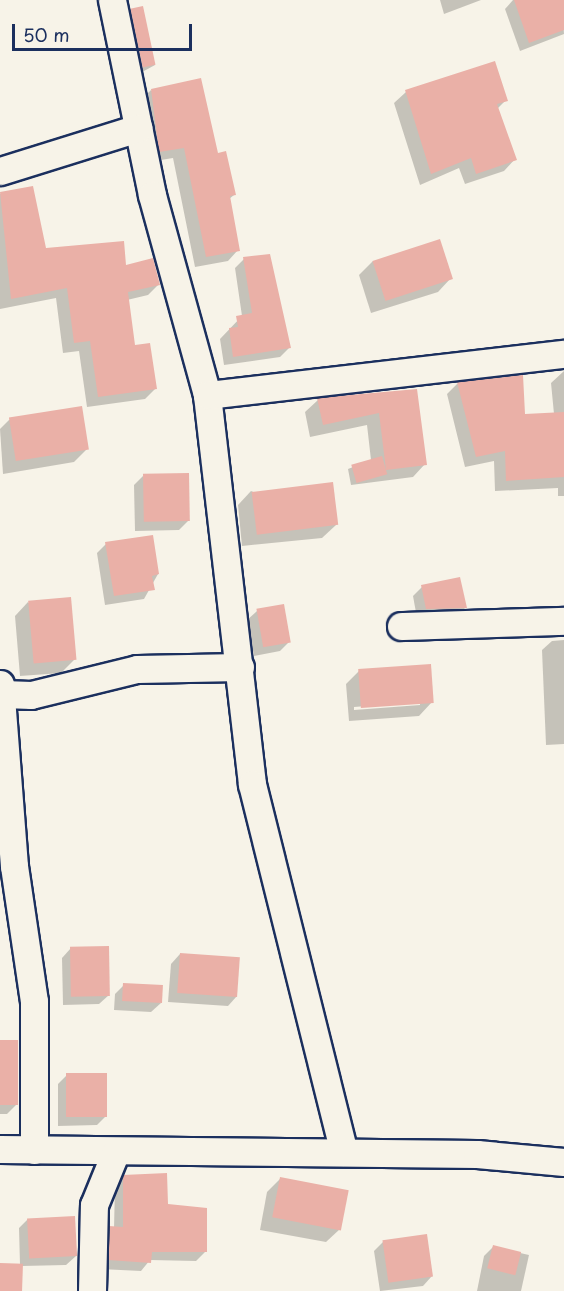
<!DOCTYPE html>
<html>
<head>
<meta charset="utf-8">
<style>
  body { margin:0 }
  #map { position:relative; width:564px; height:1291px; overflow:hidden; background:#f7f3e8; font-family:"Playpen Sans",sans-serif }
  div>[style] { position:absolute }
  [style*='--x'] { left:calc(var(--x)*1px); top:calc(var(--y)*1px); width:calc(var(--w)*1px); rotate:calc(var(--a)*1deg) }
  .shadow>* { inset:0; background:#0003 }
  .building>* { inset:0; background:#eab0a7; transform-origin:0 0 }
  .roads { filter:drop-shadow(2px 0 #1b2f5e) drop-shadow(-2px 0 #1b2f5e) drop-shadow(0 2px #1b2f5e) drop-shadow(0 -2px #1b2f5e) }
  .street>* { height:27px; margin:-13.5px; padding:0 13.5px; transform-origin:13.5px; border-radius:13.5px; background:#f7f3e8 }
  span { translate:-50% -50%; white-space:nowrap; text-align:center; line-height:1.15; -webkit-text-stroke:4.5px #f7f3e8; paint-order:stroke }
  .scale { position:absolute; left:12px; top:24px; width:180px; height:27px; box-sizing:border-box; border:3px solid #1b2f5e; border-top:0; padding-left:8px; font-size:18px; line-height:21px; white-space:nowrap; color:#1b2f5e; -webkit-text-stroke:4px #f7f3e8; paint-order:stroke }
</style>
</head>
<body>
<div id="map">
  <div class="shadow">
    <i style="clip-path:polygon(440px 0,481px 0,444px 14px)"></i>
    <i style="clip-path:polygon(513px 0,562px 0,564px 34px,520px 51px,505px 9px)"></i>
    <i style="clip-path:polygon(131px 10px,155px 65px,133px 77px,121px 20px)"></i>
    <i style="clip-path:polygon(494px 63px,506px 100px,497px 109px,515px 159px,504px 171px,465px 184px,459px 168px,420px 185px,394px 103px,406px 92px)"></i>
    <i style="clip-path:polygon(151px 90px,234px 195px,229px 199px,238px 250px,228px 261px,195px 267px,173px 158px,149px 162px,140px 101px)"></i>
    <i style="clip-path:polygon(32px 188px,45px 249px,125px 267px,159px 284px,148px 295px,127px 300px,134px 347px,156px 388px,145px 399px,87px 407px,79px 351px,63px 353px,56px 298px,0 309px,0 194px)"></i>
    <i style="clip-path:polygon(244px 259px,289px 348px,280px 357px,224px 365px,220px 339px,242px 316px,235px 268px)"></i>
    <i style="clip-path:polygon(373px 261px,451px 278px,438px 292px,371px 313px,359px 275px)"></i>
    <i style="clip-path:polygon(564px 371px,564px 496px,558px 496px,558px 488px,495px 491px,494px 461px,465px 467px,447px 394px,457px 384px,521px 376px,524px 415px,554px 414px,551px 383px)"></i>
    <i style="clip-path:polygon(416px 390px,425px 464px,413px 477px,351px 485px,348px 469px,371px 460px,367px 425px,310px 437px,305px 412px,318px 400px)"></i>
    <i style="clip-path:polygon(80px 408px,87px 449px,74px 462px,3px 474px,0 429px,9px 420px)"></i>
    <i style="clip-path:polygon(143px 476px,189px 520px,179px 530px,135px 531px,134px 485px)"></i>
    <i style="clip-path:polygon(251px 491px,336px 525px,322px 538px,242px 546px,238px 505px)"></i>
    <i style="clip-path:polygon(106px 544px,158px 574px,144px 599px,105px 605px,97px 553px)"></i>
    <i style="clip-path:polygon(422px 587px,465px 608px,456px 617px,417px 618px,413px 596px)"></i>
    <i style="clip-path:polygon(28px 602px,75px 659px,61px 673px,20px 676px,15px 616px)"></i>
    <i style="clip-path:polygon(257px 611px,289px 642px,280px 651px,254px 656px,247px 620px)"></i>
    <i style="clip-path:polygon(564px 640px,564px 744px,546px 745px,542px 650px,552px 641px)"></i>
    <i style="clip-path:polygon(evenodd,359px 671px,432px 702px,419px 716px,349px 721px,346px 684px,359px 671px,420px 702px,420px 705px,354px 710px,354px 707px,420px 702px)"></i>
    <i style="clip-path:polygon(71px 948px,109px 995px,99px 1004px,63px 1005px,62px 958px)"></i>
    <i style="clip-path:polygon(180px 954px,237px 996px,228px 1006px,168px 1002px,171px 964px)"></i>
    <i style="clip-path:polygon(124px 985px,161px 1003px,151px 1012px,114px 1010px,115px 994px)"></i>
    <i style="clip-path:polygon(0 1042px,17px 1104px,7px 1114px,0 1114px)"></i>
    <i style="clip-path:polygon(67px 1075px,107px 1115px,97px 1125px,58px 1126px,58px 1084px)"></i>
    <i style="clip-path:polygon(124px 1177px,167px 1205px,205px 1252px,196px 1261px,150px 1260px,141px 1271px,100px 1269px,101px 1237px,114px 1228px,115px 1186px)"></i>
    <i style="clip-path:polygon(281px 1178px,340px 1229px,326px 1242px,260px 1230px,267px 1192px)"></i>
    <i style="clip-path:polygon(28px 1219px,76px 1256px,66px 1265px,22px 1266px,22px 1291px,0 1291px,0 1265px,20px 1265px,19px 1228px)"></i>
    <i style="clip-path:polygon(383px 1242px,432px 1276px,423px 1286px,380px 1291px,374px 1251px)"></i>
    <i style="clip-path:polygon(493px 1247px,529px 1255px,521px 1291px,477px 1291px,484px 1256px)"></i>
  </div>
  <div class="building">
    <i style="clip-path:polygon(514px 0,564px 0,564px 30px,529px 43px)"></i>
    <i style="left:143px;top:6px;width:60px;height:13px;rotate:78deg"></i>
    <i style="clip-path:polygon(495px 61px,508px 101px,497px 104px,517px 160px,476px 174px,471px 158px,431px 174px,405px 90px)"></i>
    <i style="clip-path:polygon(201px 78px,218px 153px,226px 151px,236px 195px,230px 196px,240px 251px,206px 257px,184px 148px,159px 152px,151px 89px)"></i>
    <i style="clip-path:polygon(33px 186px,46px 248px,124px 241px,126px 265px,153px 258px,160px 285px,128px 292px,135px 345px,150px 343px,157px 389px,98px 397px,90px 341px,74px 343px,67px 288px,11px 299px,0 192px)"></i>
    <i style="left:440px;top:239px;width:42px;height:71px;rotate:72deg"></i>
    <i style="clip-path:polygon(270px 254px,291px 348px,233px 357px,229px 328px,238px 327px,236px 316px,252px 313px,243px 257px)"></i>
    <i style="clip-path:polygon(523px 375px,525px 414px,564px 412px,564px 477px,506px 481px,505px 451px,476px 457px,457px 382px)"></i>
    <i style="clip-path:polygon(417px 389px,427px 465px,386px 470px,379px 413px,323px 425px,317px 398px)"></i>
    <i style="left:82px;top:406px;width:44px;height:74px;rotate:81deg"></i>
    <i style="left:382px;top:456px;width:19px;height:32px;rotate:74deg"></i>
    <i style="left:189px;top:473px;width:48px;height:46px;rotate:89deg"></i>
    <i style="left:333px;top:482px;width:43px;height:82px;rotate:83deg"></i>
    <i style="clip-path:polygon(153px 535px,159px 574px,152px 576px,155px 590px,114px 596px,105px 542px)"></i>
    <i style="clip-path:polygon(460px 577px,467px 608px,426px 609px,421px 585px)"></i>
    <i style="left:71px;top:597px;width:63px;height:43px;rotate:85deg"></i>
    <i style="left:284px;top:604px;width:39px;height:28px;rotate:80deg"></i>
    <i style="left:431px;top:664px;width:39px;height:73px;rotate:86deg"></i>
    <i style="left:109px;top:946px;width:50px;height:39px;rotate:89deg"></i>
    <i style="left:180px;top:953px;width:60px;height:40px;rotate:4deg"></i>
    <i style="left:123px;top:983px;width:40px;height:18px;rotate:3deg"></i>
    <i style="left:0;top:1040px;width:18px;height:65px"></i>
    <i style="left:66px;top:1073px;width:41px;height:44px"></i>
    <i style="clip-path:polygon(167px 1173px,168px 1204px,207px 1208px,207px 1252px,152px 1252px,151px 1263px,108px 1260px,109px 1226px,123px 1227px,123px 1175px)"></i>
    <i style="left:280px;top:1177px;width:70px;height:41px;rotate:11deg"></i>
    <i style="left:75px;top:1216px;width:40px;height:48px;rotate:87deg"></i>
    <i style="left:427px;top:1234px;width:43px;height:45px;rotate:82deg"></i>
    <i style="left:493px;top:1245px;width:29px;height:24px;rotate:14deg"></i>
    <i style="left:0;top:1263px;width:23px;height:28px;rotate:2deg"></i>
  </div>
  <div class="roads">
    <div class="street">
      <i style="--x:112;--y:0;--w:199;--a:78.4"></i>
      <i style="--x:152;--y:195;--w:207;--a:74.6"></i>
      <i style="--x:207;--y:395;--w:392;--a:83.4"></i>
      <i style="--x:252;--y:784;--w:379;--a:76"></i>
      <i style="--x:0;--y:171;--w:145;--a:-17.3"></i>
      <i style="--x:207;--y:395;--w:359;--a:-6.6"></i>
      <i style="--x:401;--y:626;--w:163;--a:-1.8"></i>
      <i style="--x:0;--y:684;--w:183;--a:85.6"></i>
      <i style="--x:14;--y:866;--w:136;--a:81.6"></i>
      <i style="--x:34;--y:1001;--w:149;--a:90"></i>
      <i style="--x:3;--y:694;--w:28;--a:2"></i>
      <i style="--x:31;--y:695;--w:109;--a:-13.8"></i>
      <i style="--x:137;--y:669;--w:103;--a:-1.1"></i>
      <i style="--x:0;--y:1149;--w:477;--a:0.6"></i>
      <i style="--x:477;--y:1154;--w:87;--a:5.3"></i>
      <i style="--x:92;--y:1291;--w:86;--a:-88.7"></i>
      <i style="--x:94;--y:1205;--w:58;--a:-67.8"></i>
    </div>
  </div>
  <div class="scale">50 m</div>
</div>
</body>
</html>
